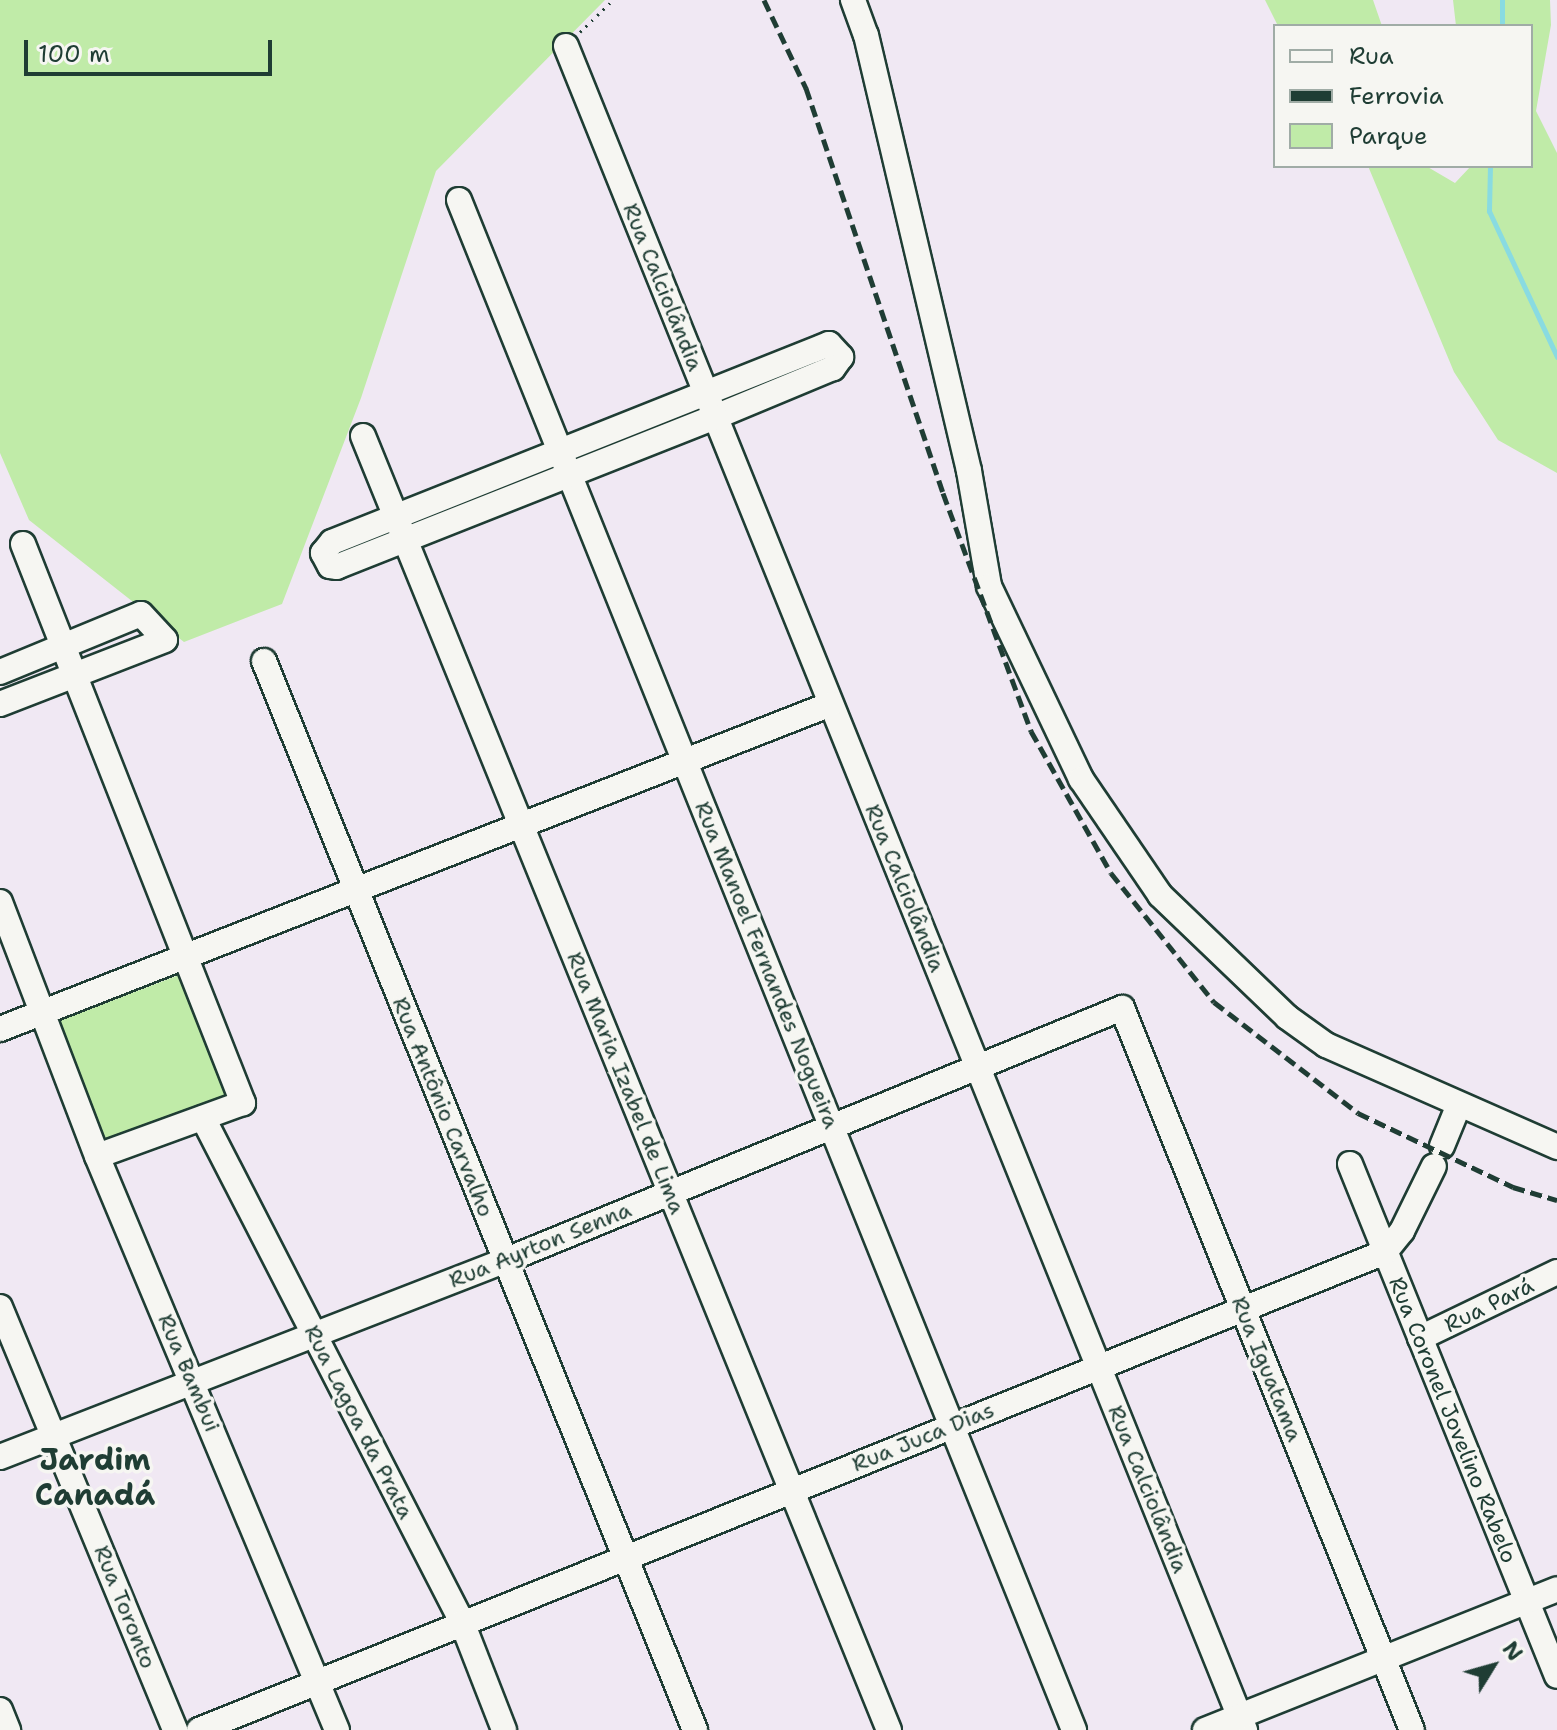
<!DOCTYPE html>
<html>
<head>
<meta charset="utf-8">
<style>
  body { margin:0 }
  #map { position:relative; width:1557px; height:1730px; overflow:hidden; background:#f0e8f3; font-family:"Shantell Sans",sans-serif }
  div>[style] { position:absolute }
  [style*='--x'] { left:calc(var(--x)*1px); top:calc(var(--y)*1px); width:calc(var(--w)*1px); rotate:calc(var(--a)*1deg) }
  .green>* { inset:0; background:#c0eba8; transform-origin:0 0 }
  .stream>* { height:5px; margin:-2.5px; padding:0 2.5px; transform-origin:2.5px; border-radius:2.5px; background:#89dbe1 }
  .path>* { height:3px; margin-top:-1.5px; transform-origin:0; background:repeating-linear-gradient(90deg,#1f3d34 0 2px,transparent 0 8px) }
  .roads { filter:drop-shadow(2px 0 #1f3d34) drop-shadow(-2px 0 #1f3d34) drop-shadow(0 2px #1f3d34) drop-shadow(0 -2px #1f3d34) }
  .minor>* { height:24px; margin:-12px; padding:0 12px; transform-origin:12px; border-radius:12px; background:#f6f6f2 }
  .rail>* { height:5px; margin-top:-2.5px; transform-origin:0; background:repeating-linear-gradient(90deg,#1f3d34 0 12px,transparent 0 18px) }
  span { translate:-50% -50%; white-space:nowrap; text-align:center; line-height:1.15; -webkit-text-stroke:7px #f6f6f2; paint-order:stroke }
  .street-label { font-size:22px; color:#1f3d34 }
  .district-label { font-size:30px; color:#1f3d34; font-weight:700 }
  .legend { position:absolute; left:1273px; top:24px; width:260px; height:144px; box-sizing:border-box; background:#f6f6f2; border:2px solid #a0aca6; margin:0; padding:10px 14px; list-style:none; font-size:24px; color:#1f3d34 }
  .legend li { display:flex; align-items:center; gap:16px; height:40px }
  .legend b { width:40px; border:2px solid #a0aca6 }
  .north { position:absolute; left:1453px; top:1626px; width:80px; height:80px; -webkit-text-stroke:6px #f6f6f2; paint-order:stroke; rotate:53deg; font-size:22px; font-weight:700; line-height:32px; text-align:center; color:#1f3d34 }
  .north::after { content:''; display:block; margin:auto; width:28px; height:36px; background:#1f3d34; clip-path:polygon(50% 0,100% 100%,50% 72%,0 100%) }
  .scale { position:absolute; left:24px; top:40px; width:248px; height:36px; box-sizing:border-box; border:4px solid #1f3d34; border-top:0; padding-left:10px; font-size:24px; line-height:28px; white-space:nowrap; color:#1f3d34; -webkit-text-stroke:6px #f6f6f2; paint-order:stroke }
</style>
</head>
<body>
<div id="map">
  <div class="green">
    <i style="clip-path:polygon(0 0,605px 0,436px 171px,361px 398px,282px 604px,184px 642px,29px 520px,0 453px)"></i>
    <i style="clip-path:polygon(1265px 0,1373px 0,1382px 26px,1278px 26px)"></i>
    <i style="clip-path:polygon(1453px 0,1550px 0,1551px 25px,1536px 111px,1557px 153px,1557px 473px,1498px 440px,1454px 372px,1368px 166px,1426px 166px,1455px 183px,1471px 166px,1531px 166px,1531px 26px,1456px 26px)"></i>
    <i style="left:184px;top:973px;width:131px;height:142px;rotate:69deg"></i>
  </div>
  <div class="stream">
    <i style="--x:1502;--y:26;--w:26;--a:-90"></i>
    <i style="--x:1490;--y:166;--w:45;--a:91.3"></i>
    <i style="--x:1489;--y:211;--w:161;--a:65"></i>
  </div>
  <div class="path">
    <i style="--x:580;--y:32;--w:46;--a:-44.1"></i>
  </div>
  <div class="roads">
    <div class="minor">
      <i style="--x:853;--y:0;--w:37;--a:70"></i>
      <i style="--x:866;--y:35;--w:448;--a:76.7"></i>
      <i style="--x:969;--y:471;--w:117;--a:80.1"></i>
      <i style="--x:989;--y:586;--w:214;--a:64.5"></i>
      <i style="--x:1081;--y:779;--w:140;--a:55.7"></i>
      <i style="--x:1160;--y:895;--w:176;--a:43.8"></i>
      <i style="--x:1287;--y:1017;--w:48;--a:35.7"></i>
      <i style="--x:1326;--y:1045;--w:253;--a:23.8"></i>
      <i style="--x:566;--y:46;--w:1816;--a:68.04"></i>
      <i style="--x:459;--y:200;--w:1649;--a:68.1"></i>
      <i style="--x:829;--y:344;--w:18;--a:47"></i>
      <i style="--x:841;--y:357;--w:14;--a:126"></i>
      <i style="--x:833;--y:368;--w:128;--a:157.4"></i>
      <i style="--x:715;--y:417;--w:407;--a:158.4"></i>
      <i style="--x:337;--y:567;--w:7;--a:-172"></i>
      <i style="--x:330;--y:566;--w:15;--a:-118"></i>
      <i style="--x:323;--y:553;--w:14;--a:-51"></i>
      <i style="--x:332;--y:542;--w:535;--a:-21.72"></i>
      <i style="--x:363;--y:436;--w:1397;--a:67.88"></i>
      <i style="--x:23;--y:544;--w:601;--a:68.52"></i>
      <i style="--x:243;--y:1103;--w:155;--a:160"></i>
      <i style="--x:264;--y:661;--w:1153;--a:68.04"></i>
      <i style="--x:0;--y:672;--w:152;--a:-22.4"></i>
      <i style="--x:141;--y:614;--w:35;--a:47"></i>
      <i style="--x:165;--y:640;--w:177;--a:158.8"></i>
      <i style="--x:0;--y:902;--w:272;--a:69.1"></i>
      <i style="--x:97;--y:1156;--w:622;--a:67.31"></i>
      <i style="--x:0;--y:1029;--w:892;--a:-21.36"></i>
      <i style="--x:203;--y:1118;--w:567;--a:62.8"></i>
      <i style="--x:462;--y:1622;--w:116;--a:68.7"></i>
      <i style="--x:1442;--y:1146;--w:42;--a:-67.7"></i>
      <i style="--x:1350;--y:1164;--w:552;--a:67.99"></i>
      <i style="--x:0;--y:1307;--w:458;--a:67.5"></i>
      <i style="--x:1420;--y:1338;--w:152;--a:-25.7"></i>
      <i style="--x:0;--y:1457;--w:541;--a:-21.25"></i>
      <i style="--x:504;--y:1261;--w:668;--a:-22.26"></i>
      <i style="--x:1122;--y:1008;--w:778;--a:68.12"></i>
      <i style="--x:0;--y:1710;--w:22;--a:68"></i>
      <i style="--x:199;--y:1730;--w:1279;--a:-21.95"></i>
      <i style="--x:1385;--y:1252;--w:27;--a:-51"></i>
      <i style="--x:1402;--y:1231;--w:72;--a:-63.8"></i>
      <i style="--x:1205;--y:1730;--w:379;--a:-21.8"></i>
    </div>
  </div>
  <div class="rail">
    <i style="--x:764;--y:0;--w:98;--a:64.5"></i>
    <i style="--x:806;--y:88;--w:428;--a:71.3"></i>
    <i style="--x:943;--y:493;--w:254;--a:69.7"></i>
    <i style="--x:1031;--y:731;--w:163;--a:60.6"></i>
    <i style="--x:1111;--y:873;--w:165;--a:51.4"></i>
    <i style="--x:1214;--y:1002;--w:182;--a:37.6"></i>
    <i style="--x:1358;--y:1113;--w:172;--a:25.5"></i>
    <i style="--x:1513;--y:1187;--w:46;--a:16.5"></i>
  </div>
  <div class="street-label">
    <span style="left:663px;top:287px;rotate:68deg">Rua Calciolândia</span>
    <span style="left:905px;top:888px;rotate:68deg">Rua Calciolândia</span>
    <span style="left:767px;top:965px;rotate:68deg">Rua Manoel Fernandes Nogueira</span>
    <span style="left:626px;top:1083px;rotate:68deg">Rua Maria Izabel de Lima</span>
    <span style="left:443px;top:1107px;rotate:68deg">Rua Antônio Carvalho</span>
    <span style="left:540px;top:1245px;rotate:-22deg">Rua Ayrton Senna</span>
    <span style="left:1489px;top:1305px;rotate:-26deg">Rua Pará</span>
    <span style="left:1267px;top:1369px;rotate:68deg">Rua Iguatama</span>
    <span style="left:189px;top:1373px;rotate:67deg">Rua Bambui</span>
    <span style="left:1453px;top:1420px;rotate:68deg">Rua Coronel Jovelino Rabelo</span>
    <span style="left:359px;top:1422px;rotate:63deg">Rua Lagoa da Prata</span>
    <span style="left:923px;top:1437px;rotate:-22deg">Rua Juca Dias</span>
    <span style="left:1148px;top:1489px;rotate:68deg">Rua Calciolândia</span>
    <span style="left:125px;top:1607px;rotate:68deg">Rua Toronto</span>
  </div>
  <div class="district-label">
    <span style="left:95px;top:1477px">Jardim<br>Canadá</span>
  </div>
  <ul class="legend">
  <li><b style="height:10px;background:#f6f6f2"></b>Rua</li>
  <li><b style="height:10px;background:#1f3d34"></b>Ferrovia</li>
  <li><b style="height:22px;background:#c0eba8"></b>Parque</li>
  </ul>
  <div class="north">N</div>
  <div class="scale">100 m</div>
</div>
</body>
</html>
